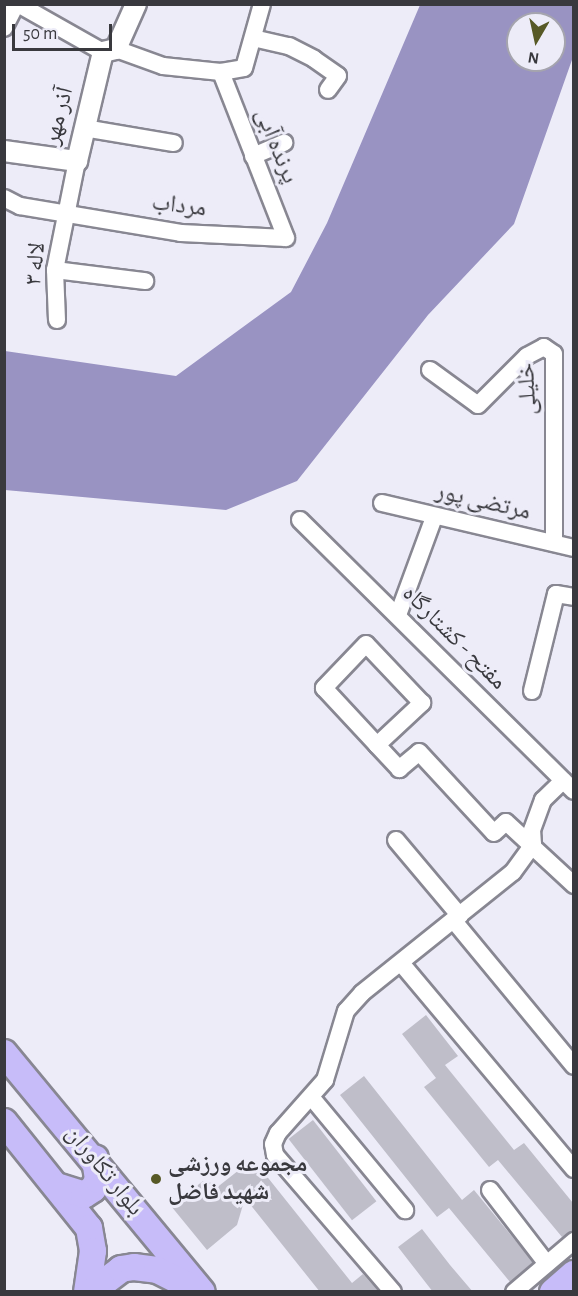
<!DOCTYPE html>
<html>
<head>
<meta charset="utf-8">
<style>
  body { margin:0 }
  #map { position:relative; width:578px; height:1296px; overflow:hidden; background:#edecf8; font-family:"Alegreya Sans","Noto Naskh Arabic",sans-serif }
  div>[style] { position:absolute }
  [style*='--x'] { left:calc(var(--x)*1px); top:calc(var(--y)*1px); width:calc(var(--w)*1px); rotate:calc(var(--a)*1deg) }
  .water>* { inset:0; background:#9993c2 }
  .building>* { inset:0; background:#bfbec9; transform-origin:0 0 }
  .roads { filter:drop-shadow(2px 0 #888792) drop-shadow(-2px 0 #888792) drop-shadow(0 2px #888792) drop-shadow(0 -2px #888792) }
  .minor>* { height:16px; margin:-8px; padding:0 8px; transform-origin:8px; border-radius:8px; background:#fff }
  .tertiary>* { height:20px; margin:-10px; padding:0 10px; transform-origin:10px; border-radius:10px; background:#fff }
  .primary>* { height:26px; margin:-13px; padding:0 13px; transform-origin:13px; border-radius:13px; background:#c7bcf9 }
  .dots>* { width:16px; height:16px; translate:-50% -50%; box-sizing:border-box; border:3px solid #edecf8; border-radius:50% }
  span { translate:-50% -50%; white-space:nowrap; text-align:center; line-height:1.15; -webkit-text-stroke:6px #edecf8; paint-order:stroke }
  .street-label { font-size:24px; color:#39393e }
  .poi-label { font-size:24px; color:#39393e; font-weight:700 }
  .left { translate:0 -50%; text-align:left }
  .frame { position:absolute; inset:0; border:6px solid #39393e; pointer-events:none }
  .north { position:absolute; left:506px; top:12px; width:60px; height:60px; box-sizing:border-box; background:#edecf8; border:2px solid #a5a4ae; border-radius:50%; rotate:189deg; font-size:16px; font-weight:700; line-height:24px; text-align:center; color:#39393e }
  .north::after { content:''; display:block; margin:auto; width:21px; height:27px; background:#575926; clip-path:polygon(50% 0,100% 100%,50% 72%,0 100%) }
  .scale { position:absolute; left:12px; top:24px; width:100px; height:27px; box-sizing:border-box; border:3px solid #39393e; border-top:0; padding-left:8px; font-size:18px; line-height:21px; white-space:nowrap; color:#39393e; -webkit-text-stroke:4px #edecf8; paint-order:stroke }
</style>
</head>
<body>
<div id="map">
  <div class="water">
    <i style="clip-path:polygon(evenodd,420px 5px,573px 5px,573px 57px,514px 224px,428px 315px,297px 481px,226px 510px,5px 490px,5px 351px,176px 376px,291px 292px,327px 223px,420px 5px,518px 24px,554px 24px,554px 60px,518px 60px,518px 24px)"></i>
  </div>
  <div class="building">
    <i style="clip-path:polygon(426px 1015px,458px 1056px,445px 1065px,514px 1150px,524px 1143px,573px 1203px,573px 1231px,562px 1237px,498px 1160px,489px 1167px,424px 1087px,436px 1078px,402px 1034px)"></i>
    <i style="clip-path:polygon(364px 1076px,462px 1200px,474px 1190px,533px 1262px,510px 1282px,449px 1208px,437px 1217px,340px 1095px)"></i>
    <i style="left:313px;top:1120px;width:103px;height:31px;rotate:52deg"></i>
    <i style="clip-path:polygon(253px 1159px,352px 1283px,363px 1274px,379px 1292px,320px 1292px,245px 1198px,237px 1225px,207px 1250px,171px 1206px,203px 1181px,220px 1185px)"></i>
    <i style="clip-path:polygon(422px 1229px,450px 1265px,473px 1292px,433px 1292px,398px 1247px)"></i>
  </div>
  <div class="roads">
    <div class="minor">
      <i style="--x:18;--y:4;--w:98;--a:29.5"></i>
      <i style="--x:4;--y:28;--w:27;--a:-63"></i>
      <i style="--x:253;--y:38;--w:37;--a:13"></i>
      <i style="--x:289;--y:46;--w:28;--a:27"></i>
      <i style="--x:314;--y:59;--w:29;--a:35"></i>
      <i style="--x:338;--y:76;--w:17;--a:126"></i>
      <i style="--x:116;--y:49;--w:50;--a:19.9"></i>
      <i style="--x:163;--y:66;--w:58;--a:5.9"></i>
      <i style="--x:221;--y:72;--w:23;--a:-10"></i>
      <i style="--x:244;--y:68;--w:66;--a:-74.3"></i>
      <i style="--x:84;--y:128;--w:91;--a:9.5"></i>
      <i style="--x:253;--y:156;--w:34;--a:-23"></i>
      <i style="--x:4;--y:198;--w:18;--a:27"></i>
      <i style="--x:20;--y:206;--w:163;--a:9.5"></i>
      <i style="--x:181;--y:233;--w:105;--a:2.7"></i>
      <i style="--x:286;--y:238;--w:178;--a:-111.4"></i>
      <i style="--x:55;--y:270;--w:91;--a:7"></i>
      <i style="--x:57;--y:320;--w:50;--a:-92.3"></i>
      <i style="--x:55;--y:270;--w:111;--a:-78.6"></i>
      <i style="--x:430;--y:370;--w:59;--a:36.1"></i>
      <i style="--x:478;--y:405;--w:69;--a:-45"></i>
      <i style="--x:527;--y:356;--w:19;--a:-28"></i>
      <i style="--x:544;--y:347;--w:12;--a:35"></i>
      <i style="--x:554;--y:354;--w:189;--a:90"></i>
      <i style="--x:382;--y:503;--w:197;--a:13.2"></i>
      <i style="--x:300;--y:520;--w:385;--a:44.7"></i>
      <i style="--x:398;--y:615;--w:104;--a:-69.8"></i>
      <i style="--x:532;--y:691;--w:100;--a:-76.1"></i>
      <i style="--x:556;--y:594;--w:18;--a:9"></i>
      <i style="--x:377;--y:745;--w:62;--a:-43"></i>
      <i style="--x:422;--y:703;--w:81;--a:-133.5"></i>
      <i style="--x:366;--y:644;--w:61;--a:133.7"></i>
      <i style="--x:324;--y:688;--w:78;--a:47.1"></i>
      <i style="--x:377;--y:745;--w:33;--a:47"></i>
      <i style="--x:399;--y:769;--w:26;--a:-40"></i>
      <i style="--x:419;--y:752;--w:110;--a:47.2"></i>
      <i style="--x:494;--y:833;--w:16;--a:-43"></i>
      <i style="--x:506;--y:822;--w:93;--a:42.8"></i>
      <i style="--x:396;--y:840;--w:99;--a:49.9"></i>
      <i style="--x:454;--y:921;--w:188;--a:50.4"></i>
      <i style="--x:401;--y:963;--w:269;--a:50"></i>
      <i style="--x:312;--y:1098;--w:146;--a:50.3"></i>
      <i style="--x:490;--y:1190;--w:93;--a:52.4"></i>
      <i style="--x:393;--y:1292;--w:181;--a:-130.7"></i>
      <i style="--x:275;--y:1155;--w:11;--a:-100"></i>
      <i style="--x:273;--y:1144;--w:12;--a:-66"></i>
      <i style="--x:278;--y:1133;--w:71;--a:-48.4"></i>
      <i style="--x:325;--y:1080;--w:72;--a:-73.1"></i>
      <i style="--x:346;--y:1011;--w:24;--a:-48"></i>
      <i style="--x:362;--y:993;--w:193;--a:-38.7"></i>
      <i style="--x:513;--y:872;--w:34;--a:-54"></i>
      <i style="--x:533;--y:844;--w:14;--a:-94"></i>
      <i style="--x:532;--y:830;--w:32;--a:-70"></i>
      <i style="--x:543;--y:800;--w:28;--a:-44"></i>
      <i style="--x:514;--y:1292;--w:79;--a:-40.4"></i>
    </div>
    <div class="tertiary">
      <i style="--x:4;--y:151;--w:74;--a:7.8"></i>
      <i style="--x:77;--y:161;--w:112;--a:-76.6"></i>
      <i style="--x:103;--y:52;--w:13;--a:-13"></i>
      <i style="--x:116;--y:49;--w:49;--a:-66"></i>
    </div>
    <div class="primary">
      <i style="--x:4;--y:1053;--w:310;--a:50.4"></i>
      <i style="--x:4;--y:1122;--w:136;--a:51.3"></i>
      <i style="--x:89;--y:1228;--w:23;--a:80"></i>
      <i style="--x:93;--y:1251;--w:41;--a:98.3"></i>
      <i style="--x:60;--y:1187;--w:25;--a:18"></i>
      <i style="--x:84;--y:1195;--w:11;--a:-34"></i>
      <i style="--x:93;--y:1189;--w:10;--a:-61"></i>
      <i style="--x:98;--y:1180;--w:22;--a:-98"></i>
      <i style="--x:91;--y:1292;--w:38;--a:-37"></i>
      <i style="--x:121;--y:1269;--w:13;--a:-9"></i>
      <i style="--x:134;--y:1267;--w:23;--a:7"></i>
      <i style="--x:157;--y:1270;--w:45;--a:26.6"></i>
      <i style="--x:553;--y:1292;--w:28;--a:-41"></i>
    </div>
  </div>
  <div class="dots">
    <i style="left:156px;top:1179px;background:#575926"></i>
  </div>
  <div class="street-label">
    <span style="left:59px;top:116px;rotate:-75deg">آذر مهر</span>
    <span style="left:276px;top:146px;rotate:68deg">پرنده آبی</span>
    <span style="left:179px;top:206px;rotate:7deg">مرداب</span>
    <span style="left:36px;top:264px;rotate:-84deg">لاله ۳</span>
    <span style="left:528px;top:389px;rotate:-93deg">خلیلی</span>
    <span style="left:483px;top:502px;rotate:13deg">مرتضی پور</span>
    <span style="left:454px;top:638px;rotate:45deg">مفتح - کشتارگاه</span>
    <span style="left:104px;top:1171px;rotate:51deg">بلوار تکاوران</span>
  </div>
  <div class="poi-label">
    <span class="left" style="left:168px;top:1179px">مجموعه ورزشی<br>شهید فاضل</span>
  </div>
  <div class="frame"></div>
  <div class="north">N</div>
  <div class="scale">50 m</div>
</div>
</body>
</html>
